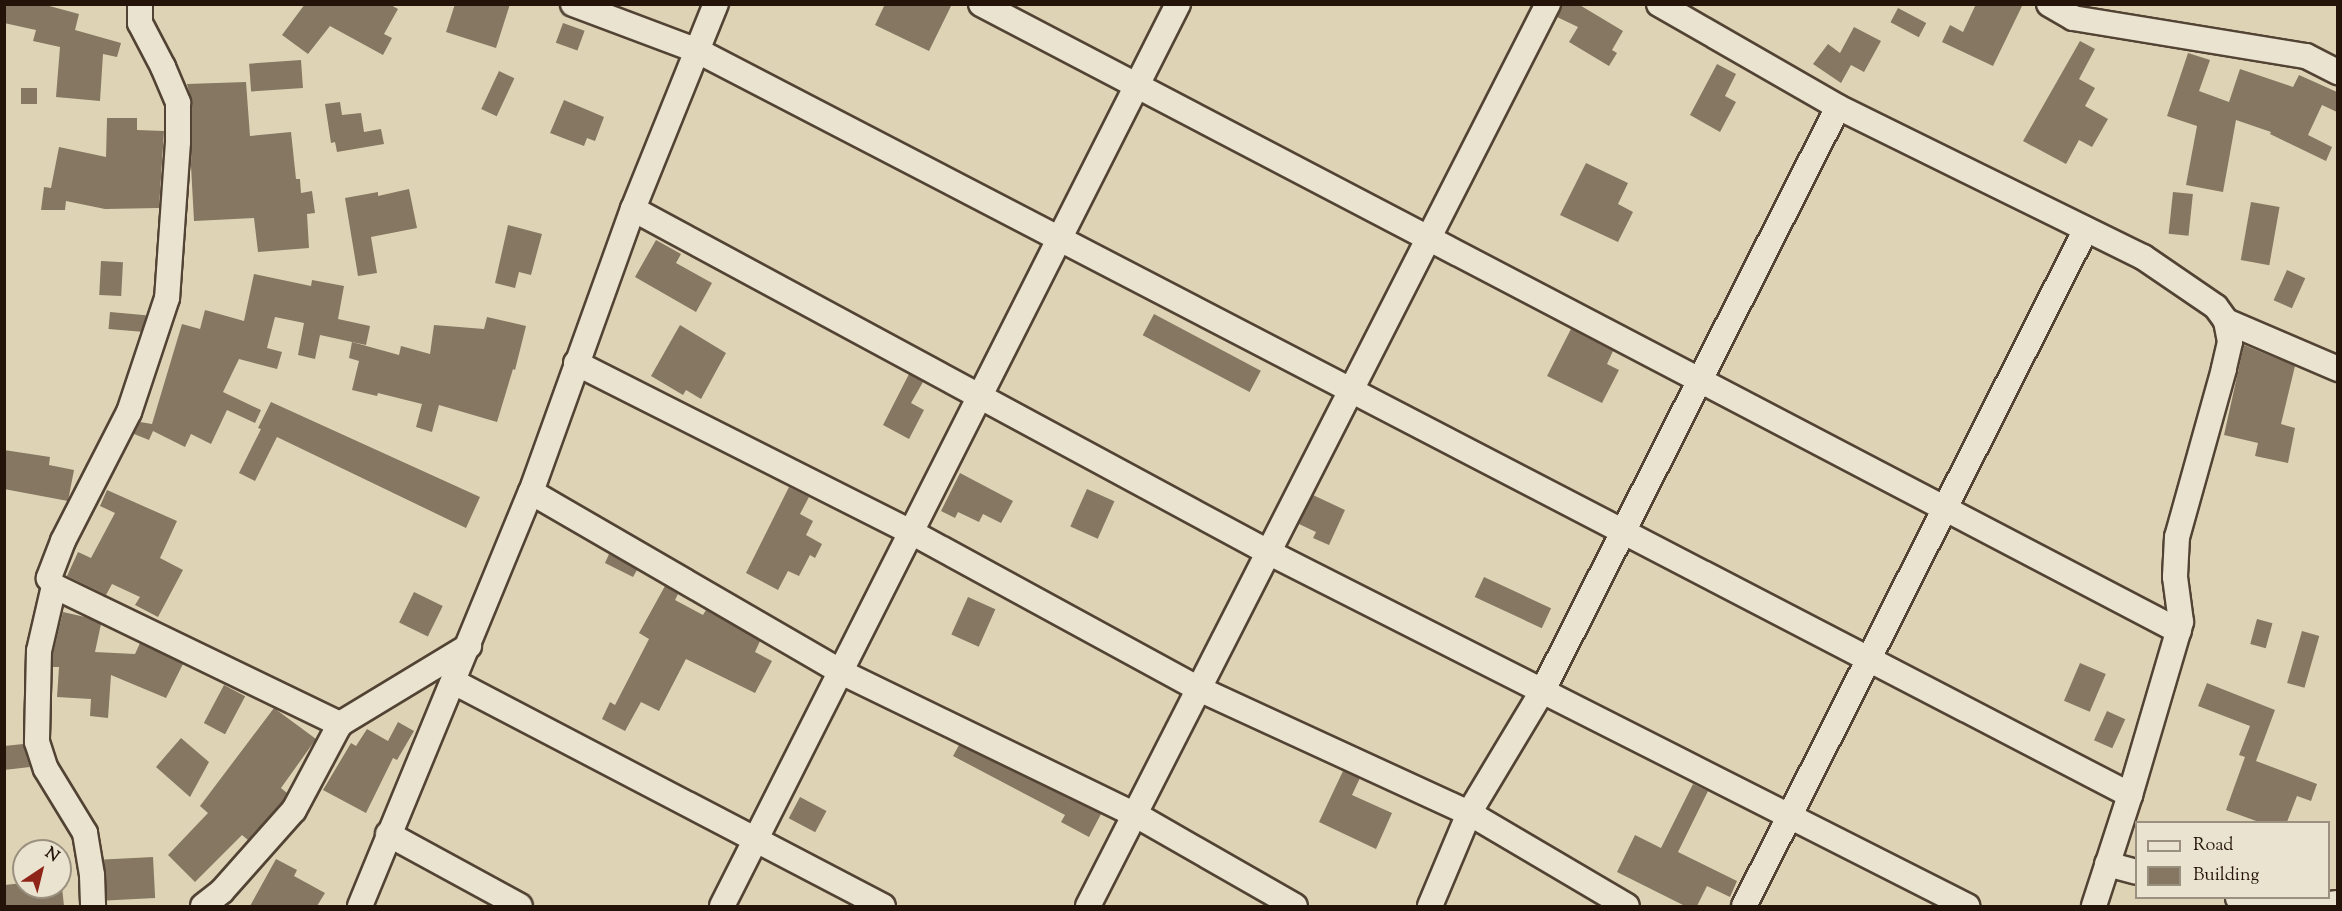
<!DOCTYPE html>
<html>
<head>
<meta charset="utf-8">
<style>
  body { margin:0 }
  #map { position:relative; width:2342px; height:911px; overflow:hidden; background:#ded4b5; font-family:"Sorts Mill Goudy",serif }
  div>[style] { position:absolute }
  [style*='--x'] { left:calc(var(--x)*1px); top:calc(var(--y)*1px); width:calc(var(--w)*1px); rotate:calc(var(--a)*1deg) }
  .building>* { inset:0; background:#857762; transform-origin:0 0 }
  .roads { filter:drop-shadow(2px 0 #524334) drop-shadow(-2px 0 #524334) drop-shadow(0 2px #524334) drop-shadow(0 -2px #524334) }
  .street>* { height:24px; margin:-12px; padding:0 12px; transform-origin:12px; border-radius:12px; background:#eae3cf }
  span { translate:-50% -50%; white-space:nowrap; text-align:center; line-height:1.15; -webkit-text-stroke:4.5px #eae3cf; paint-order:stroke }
  .frame { position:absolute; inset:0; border:6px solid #241309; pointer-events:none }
  .legend { position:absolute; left:2135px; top:821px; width:195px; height:78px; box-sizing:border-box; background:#eae3cf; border:2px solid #9b9080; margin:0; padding:8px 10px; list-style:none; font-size:18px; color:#241309 }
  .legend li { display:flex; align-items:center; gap:12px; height:30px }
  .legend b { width:30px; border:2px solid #9b9080 }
  .north { position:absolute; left:12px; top:839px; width:60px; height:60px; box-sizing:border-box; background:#eae3cf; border:2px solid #9b9080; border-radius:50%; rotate:35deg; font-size:16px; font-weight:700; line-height:24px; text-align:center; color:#241309 }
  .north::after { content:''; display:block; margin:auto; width:21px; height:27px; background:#8f2418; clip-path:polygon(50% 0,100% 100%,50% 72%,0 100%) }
</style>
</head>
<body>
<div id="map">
  <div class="building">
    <i style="clip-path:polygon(4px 4px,42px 4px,79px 14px,75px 30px,121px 43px,117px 57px,103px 54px,100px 101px,56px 97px,60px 47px,33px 41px,36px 30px,4px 23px)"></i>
    <i style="clip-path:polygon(305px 4px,389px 4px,398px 9px,384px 34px,392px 38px,383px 55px,330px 26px,308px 54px,282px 35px)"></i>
    <i style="clip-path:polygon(455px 4px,510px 4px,496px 48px,446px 32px)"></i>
    <i style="clip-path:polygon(885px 4px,952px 4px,929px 51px,875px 25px)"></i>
    <i style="clip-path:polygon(1562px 4px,1578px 4px,1623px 31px,1612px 50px,1617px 53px,1609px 66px,1569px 42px,1578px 27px,1557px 17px)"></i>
    <i style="clip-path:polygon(1976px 4px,2023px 4px,1993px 66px,1942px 42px,1950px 25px,1963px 32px)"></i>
    <i style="left:1898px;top:8px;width:32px;height:16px;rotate:28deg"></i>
    <i style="left:563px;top:23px;width:23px;height:21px;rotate:20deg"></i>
    <i style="clip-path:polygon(1854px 27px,1881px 41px,1864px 72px,1851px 65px,1841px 83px,1813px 64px,1828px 44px,1840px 53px)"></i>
    <i style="clip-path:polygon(2080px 41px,2095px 49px,2079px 79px,2095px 88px,2085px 106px,2108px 119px,2092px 147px,2079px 140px,2066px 164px,2023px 141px)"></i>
    <i style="clip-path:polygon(2188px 53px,2210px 60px,2199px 91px,2229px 102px,2240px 69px,2293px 87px,2299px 75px,2337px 92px,2337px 112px,2322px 105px,2308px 135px,2332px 147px,2326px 161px,2270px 134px,2271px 132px,2236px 120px,2223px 192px,2186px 185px,2197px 126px,2167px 116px)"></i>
    <i style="left:301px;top:60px;width:28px;height:52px;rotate:86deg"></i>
    <i style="clip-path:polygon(1717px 64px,1736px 74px,1725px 96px,1736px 102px,1720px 132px,1690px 115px)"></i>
    <i style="left:499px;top:71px;width:17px;height:42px;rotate:25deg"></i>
    <i style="clip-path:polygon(246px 82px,250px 136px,291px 132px,296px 179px,300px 179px,301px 193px,312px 191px,315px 213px,307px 214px,309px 248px,258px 252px,254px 218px,194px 221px,191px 166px,192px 103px,187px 84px)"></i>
    <i style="left:21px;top:88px;width:16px;height:16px"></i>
    <i style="clip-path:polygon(564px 100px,604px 117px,595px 141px,587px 138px,584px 146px,550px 133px)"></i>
    <i style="clip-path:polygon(340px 102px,342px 115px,361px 113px,364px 132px,381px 129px,384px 144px,337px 152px,335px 142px,331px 143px,325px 104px)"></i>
    <i style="clip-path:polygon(107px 118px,137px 118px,137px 130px,164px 131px,159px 208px,105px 209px,66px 201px,65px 210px,41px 210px,44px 187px,51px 188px,59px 147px,106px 157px)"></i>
    <i style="clip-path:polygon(1586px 163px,1628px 183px,1618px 204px,1633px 212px,1618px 242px,1560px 215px)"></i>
    <i style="clip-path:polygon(409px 189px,417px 228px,371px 237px,377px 273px,358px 276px,345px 198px,378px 192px,378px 196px)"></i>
    <i style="left:2173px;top:192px;width:20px;height:42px;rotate:6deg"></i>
    <i style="left:2251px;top:202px;width:29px;height:59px;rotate:10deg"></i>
    <i style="clip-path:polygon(508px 225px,542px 234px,531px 275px,519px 272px,515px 288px,495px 283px)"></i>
    <i style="clip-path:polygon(656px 240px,681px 254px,676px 263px,712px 283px,696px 312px,635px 277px)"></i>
    <i style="left:101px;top:261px;width:22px;height:34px;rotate:3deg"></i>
    <i style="left:2287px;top:270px;width:20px;height:33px;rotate:24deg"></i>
    <i style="clip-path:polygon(254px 274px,311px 286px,312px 280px,344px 286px,338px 319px,370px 326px,366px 345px,320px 335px,315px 359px,298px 355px,304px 323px,275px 317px,267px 348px,282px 352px,277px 369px,239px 359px,223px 392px,261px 410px,255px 423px,227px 410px,211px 444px,191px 434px,185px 447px,153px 431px,149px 440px,134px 434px,140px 422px,152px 424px,182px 324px,200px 329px,205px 310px,244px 321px)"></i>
    <i style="left:110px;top:312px;width:36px;height:17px;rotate:5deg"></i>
    <i style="left:1154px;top:314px;width:121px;height:24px;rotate:28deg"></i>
    <i style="clip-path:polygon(487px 317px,526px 326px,515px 370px,513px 369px,497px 422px,439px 405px,432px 432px,416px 427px,422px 404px,378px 393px,377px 396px,352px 390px,359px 361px,349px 358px,352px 342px,399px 355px,401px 346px,430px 354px,434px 325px,484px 329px)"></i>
    <i style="clip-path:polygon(680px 325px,726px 353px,701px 399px,686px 390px,683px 395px,651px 376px)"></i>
    <i style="clip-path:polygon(1571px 329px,1613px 351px,1607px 364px,1619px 370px,1602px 403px,1547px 376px)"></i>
    <i style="clip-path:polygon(2244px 345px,2295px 366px,2281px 424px,2295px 428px,2288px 463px,2255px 456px,2258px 443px,2224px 435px)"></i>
    <i style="clip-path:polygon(909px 374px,923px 382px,911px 403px,924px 410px,909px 439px,883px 425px)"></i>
    <i style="clip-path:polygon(271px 402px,480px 497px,466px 528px,277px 437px,255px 481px,239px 473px,261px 429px,258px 428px)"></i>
    <i style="clip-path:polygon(4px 450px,50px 457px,49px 465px,74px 470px,68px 501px,4px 489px)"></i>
    <i style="clip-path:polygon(960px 473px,1013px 501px,1001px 523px,983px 514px,979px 522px,958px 512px,955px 518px,941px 511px)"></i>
    <i style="clip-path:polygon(789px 487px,809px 497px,800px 514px,813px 521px,806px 535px,822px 544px,815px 558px,810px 555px,799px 576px,788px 571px,778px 590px,746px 573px)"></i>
    <i style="left:1087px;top:489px;width:30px;height:41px;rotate:24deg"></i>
    <i style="clip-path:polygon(107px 490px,177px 521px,160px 558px,183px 570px,158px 617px,135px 605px,140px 597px,112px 584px,106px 595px,67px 576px,78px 552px,91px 558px,115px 513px,100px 506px)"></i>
    <i style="clip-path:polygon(1313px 495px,1345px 510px,1329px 545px,1313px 538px,1316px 532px,1299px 524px)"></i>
    <i style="clip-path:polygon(609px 554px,637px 570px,633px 577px,605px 563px)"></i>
    <i style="left:1484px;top:577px;width:74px;height:22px;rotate:25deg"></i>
    <i style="clip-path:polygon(665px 586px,678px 594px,675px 600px,703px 615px,706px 610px,760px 641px,755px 652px,772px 661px,755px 693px,686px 659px,659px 711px,641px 702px,625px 731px,602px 719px,610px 702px,615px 705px,649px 639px,639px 633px)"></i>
    <i style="left:414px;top:592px;width:32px;height:34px;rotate:26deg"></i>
    <i style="left:968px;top:597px;width:30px;height:41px;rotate:24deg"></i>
    <i style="clip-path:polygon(63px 612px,85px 617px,101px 624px,95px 652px,135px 654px,140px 643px,183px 664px,166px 698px,111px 675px,108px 718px,90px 716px,91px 699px,57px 697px,59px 667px,53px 667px,53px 653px)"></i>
    <i style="left:2257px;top:619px;width:16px;height:26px;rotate:15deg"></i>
    <i style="left:2302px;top:631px;width:18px;height:54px;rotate:16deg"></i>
    <i style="left:2080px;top:663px;width:28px;height:41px;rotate:23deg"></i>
    <i style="clip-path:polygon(2207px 683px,2275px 710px,2256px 761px,2317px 784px,2311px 801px,2297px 796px,2287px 822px,2259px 822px,2226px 810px,2245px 757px,2239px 755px,2250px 726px,2198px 706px)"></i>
    <i style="left:224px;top:685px;width:24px;height:43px;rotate:28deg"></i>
    <i style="clip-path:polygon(274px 708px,316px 739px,281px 788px,287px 793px,283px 801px,248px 840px,242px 835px,195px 882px,168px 855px,208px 813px,200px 806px)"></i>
    <i style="left:2107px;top:711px;width:20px;height:32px;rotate:24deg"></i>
    <i style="clip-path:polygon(398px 722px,414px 731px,397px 760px,393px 758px,366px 813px,323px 790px,351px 743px,356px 746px,367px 729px,388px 741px)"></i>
    <i style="clip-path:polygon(181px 738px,209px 762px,190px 797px,156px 767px)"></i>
    <i style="clip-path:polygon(23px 744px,30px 767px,4px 770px,4px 746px)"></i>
    <i style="clip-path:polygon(959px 745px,1101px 814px,1089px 837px,1061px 822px,1065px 815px,953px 756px)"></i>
    <i style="clip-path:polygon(1343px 771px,1360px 778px,1352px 795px,1392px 813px,1376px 849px,1319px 822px)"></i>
    <i style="clip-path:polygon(1693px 784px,1708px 791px,1678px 852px,1737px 881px,1730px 897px,1707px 886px,1697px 906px,1685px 906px,1617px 872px,1635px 835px,1661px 848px)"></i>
    <i style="left:800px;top:797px;width:30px;height:24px;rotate:28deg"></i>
    <i style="left:153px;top:857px;width:41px;height:49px;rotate:87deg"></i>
    <i style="clip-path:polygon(276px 859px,297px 870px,294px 876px,325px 893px,317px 906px,250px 906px)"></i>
    <i style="clip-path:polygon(24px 883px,24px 887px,62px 887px,64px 906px,4px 906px,4px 885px)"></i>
  </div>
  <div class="roads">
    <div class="street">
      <i style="--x:140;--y:4;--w:19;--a:90"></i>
      <i style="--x:140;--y:23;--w:50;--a:62.4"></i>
      <i style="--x:163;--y:67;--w:39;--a:67"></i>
      <i style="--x:178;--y:103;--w:39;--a:90"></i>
      <i style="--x:178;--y:142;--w:156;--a:94"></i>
      <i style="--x:167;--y:298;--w:120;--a:108.4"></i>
      <i style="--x:129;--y:412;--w:145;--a:117.1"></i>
      <i style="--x:63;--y:541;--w:40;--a:111"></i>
      <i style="--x:49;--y:578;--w:9;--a:58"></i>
      <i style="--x:54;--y:586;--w:318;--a:25.8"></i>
      <i style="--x:573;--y:4;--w:134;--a:20.6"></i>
      <i style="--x:698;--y:51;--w:1614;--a:27.45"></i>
      <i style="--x:981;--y:4;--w:1352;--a:27.63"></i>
      <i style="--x:1659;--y:4;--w:207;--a:29.9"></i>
      <i style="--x:1838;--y:107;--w:340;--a:26.2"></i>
      <i style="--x:2143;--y:257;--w:88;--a:34.4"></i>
      <i style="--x:2216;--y:307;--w:17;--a:54"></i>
      <i style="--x:2226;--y:321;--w:21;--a:79"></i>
      <i style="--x:2230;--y:342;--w:28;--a:103"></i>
      <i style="--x:2224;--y:369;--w:174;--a:105.6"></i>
      <i style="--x:2177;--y:537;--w:40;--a:92.9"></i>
      <i style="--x:2175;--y:577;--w:45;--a:82.4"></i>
      <i style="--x:2181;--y:622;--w:180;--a:106.4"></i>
      <i style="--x:2130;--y:795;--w:117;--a:108"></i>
      <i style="--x:2049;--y:4;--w:28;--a:30"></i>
      <i style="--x:2073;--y:18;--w:236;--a:9.3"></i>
      <i style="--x:2306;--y:56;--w:36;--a:27"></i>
      <i style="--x:633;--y:209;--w:722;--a:28.38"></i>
      <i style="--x:1268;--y:552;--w:784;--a:26.86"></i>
      <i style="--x:2226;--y:321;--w:122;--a:23.2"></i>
      <i style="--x:576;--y:363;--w:375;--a:26.8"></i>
      <i style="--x:911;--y:532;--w:328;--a:28.6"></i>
      <i style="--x:1199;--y:689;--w:297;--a:24.7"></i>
      <i style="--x:1469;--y:813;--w:183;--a:30.5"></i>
      <i style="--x:531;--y:492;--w:358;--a:30.1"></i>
      <i style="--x:841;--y:672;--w:328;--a:25.9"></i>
      <i style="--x:1136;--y:815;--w:183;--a:29.8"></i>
      <i style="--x:54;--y:586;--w:67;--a:103"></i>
      <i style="--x:39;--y:651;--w:91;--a:91.3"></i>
      <i style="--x:37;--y:742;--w:28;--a:72"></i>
      <i style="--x:46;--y:769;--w:75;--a:58.6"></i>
      <i style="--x:85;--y:833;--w:43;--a:80.5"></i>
      <i style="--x:92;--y:875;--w:31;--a:88"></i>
      <i style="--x:454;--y:682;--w:484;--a:27.6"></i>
      <i style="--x:388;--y:834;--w:150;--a:28.6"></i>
      <i style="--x:2107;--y:864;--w:30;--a:15"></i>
      <i style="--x:2238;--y:898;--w:20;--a:11"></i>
      <i style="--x:2258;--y:902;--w:55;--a:4.2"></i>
      <i style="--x:2313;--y:906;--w:25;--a:-7"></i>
      <i style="--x:203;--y:906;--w:24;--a:-38"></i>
      <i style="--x:222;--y:891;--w:108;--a:-48.4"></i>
      <i style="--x:294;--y:810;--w:98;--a:-61.9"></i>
      <i style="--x:340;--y:724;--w:151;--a:-31.2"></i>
      <i style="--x:360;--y:906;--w:448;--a:-67.6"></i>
      <i style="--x:531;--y:492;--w:301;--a:-70.2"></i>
      <i style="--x:633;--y:209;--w:221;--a:-68"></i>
      <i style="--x:722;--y:906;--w:1011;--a:-63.18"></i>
      <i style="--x:1088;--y:906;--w:1013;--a:-62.98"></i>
      <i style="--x:1430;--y:906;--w:101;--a:-67.2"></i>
      <i style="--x:1469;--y:813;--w:144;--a:-59"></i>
      <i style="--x:1543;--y:690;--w:653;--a:-63.16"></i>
      <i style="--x:1744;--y:906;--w:758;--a:-63.2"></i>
    </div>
  </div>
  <div class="frame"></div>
  <ul class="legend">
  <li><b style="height:8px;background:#eae3cf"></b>Road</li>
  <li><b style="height:16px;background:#857762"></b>Building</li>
  </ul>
  <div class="north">N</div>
</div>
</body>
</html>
